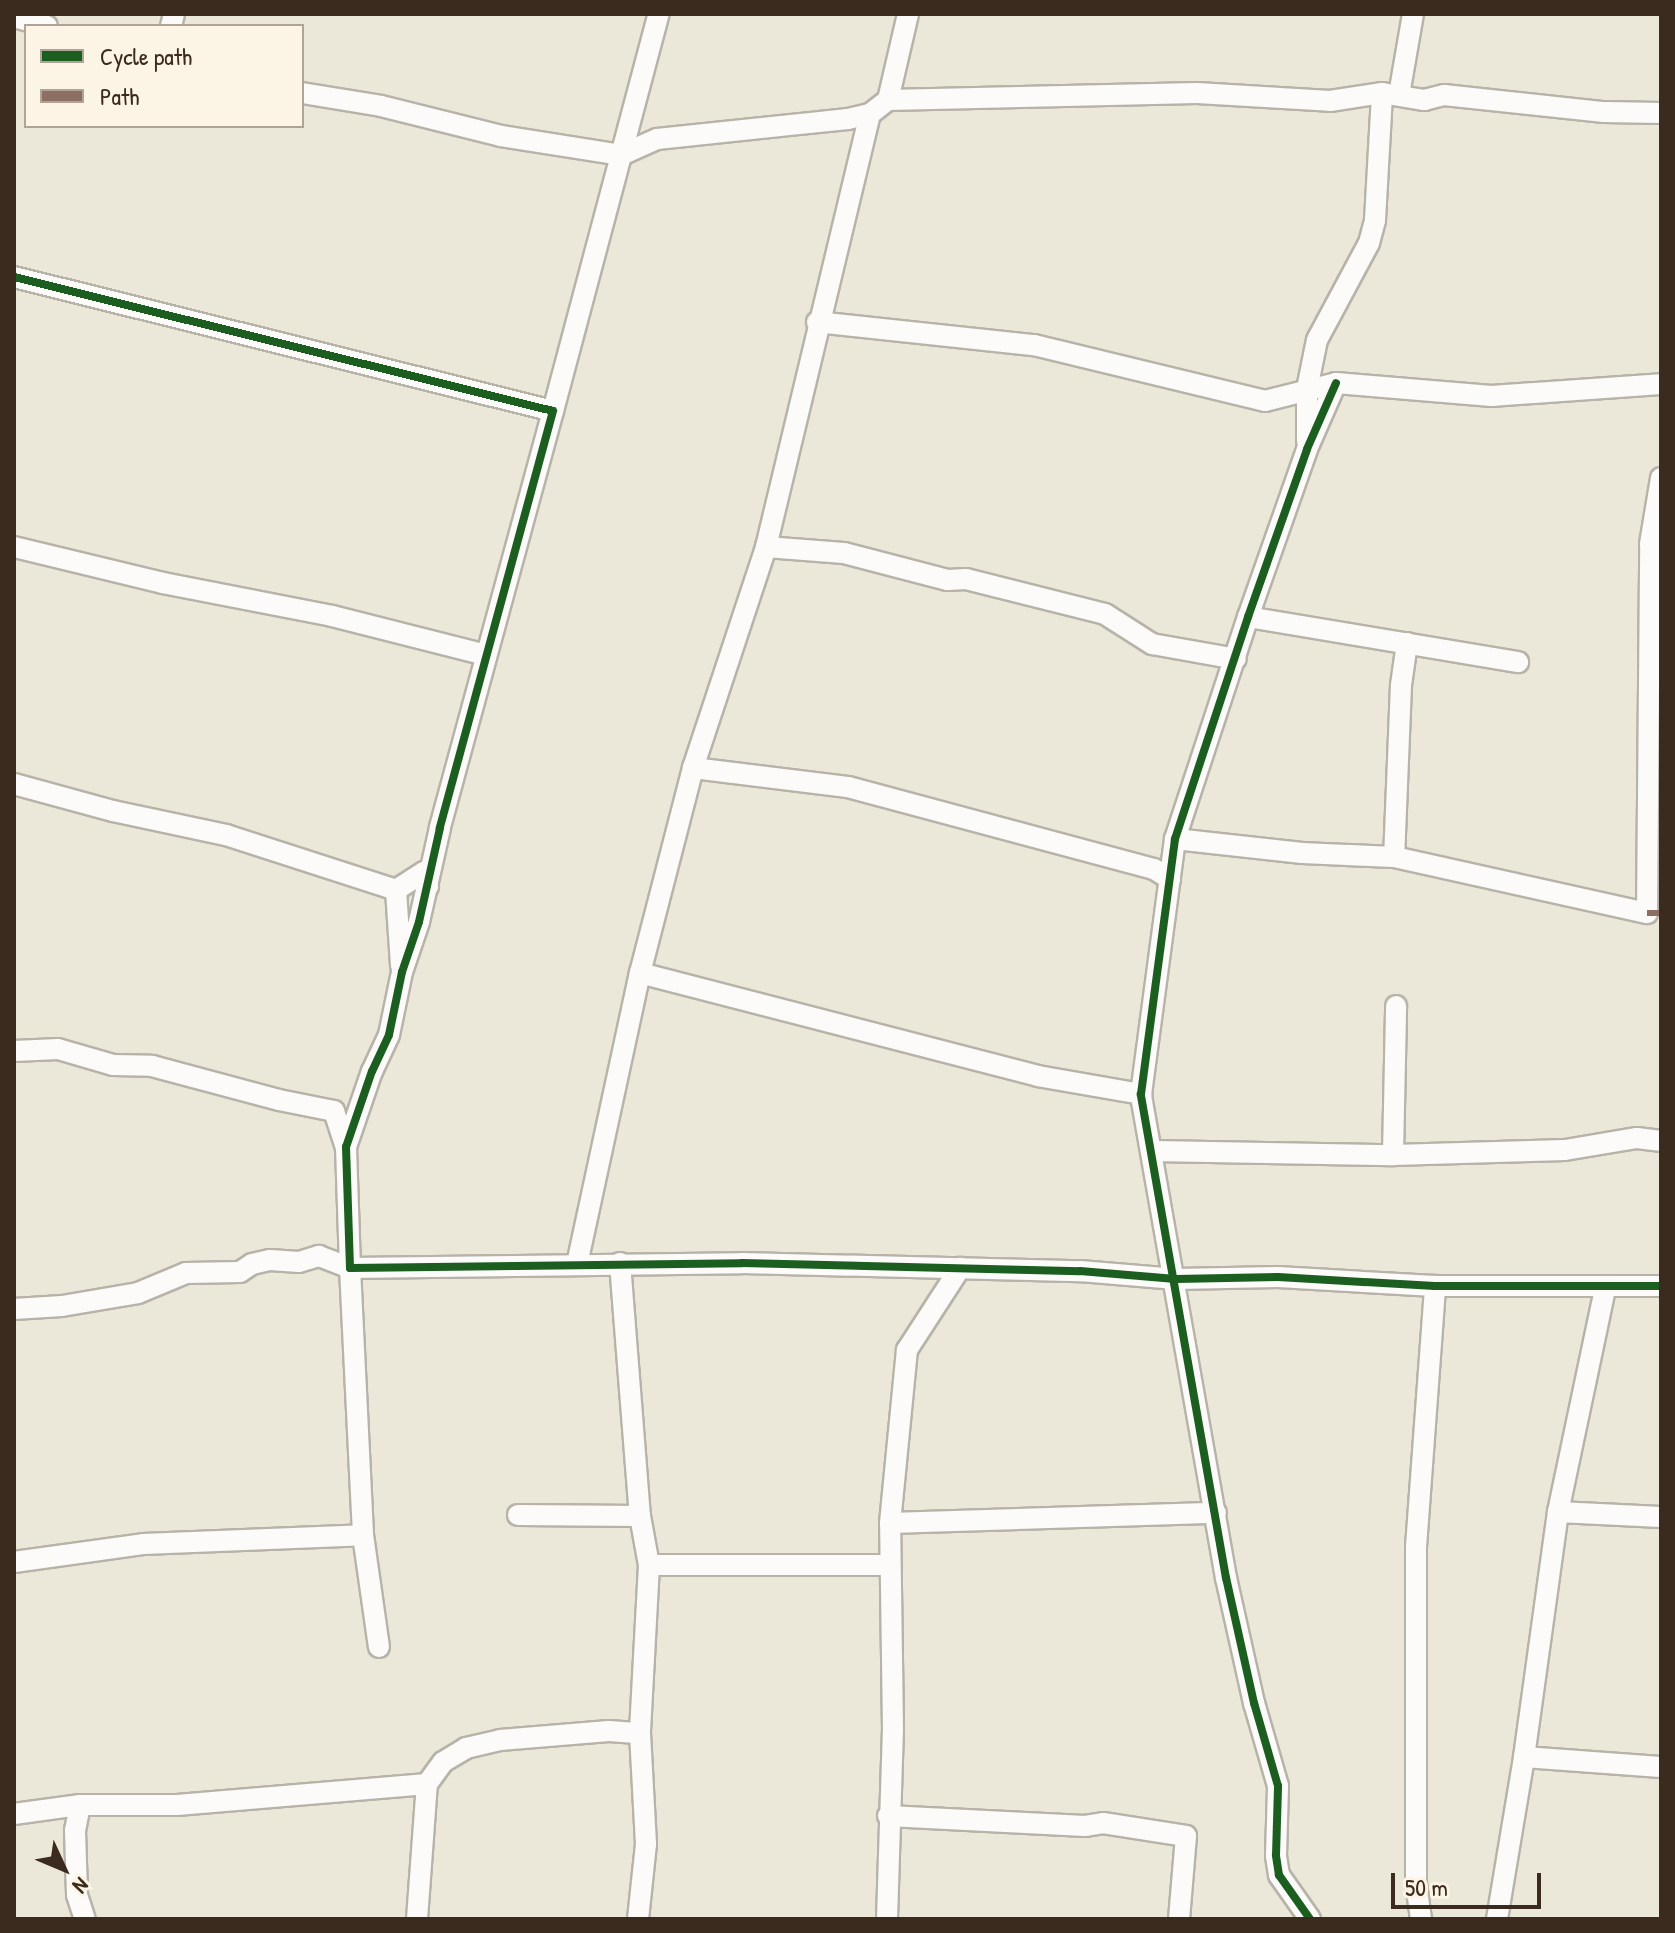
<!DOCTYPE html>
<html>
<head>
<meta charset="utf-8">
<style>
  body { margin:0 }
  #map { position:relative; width:1675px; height:1933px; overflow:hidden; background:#ebe7d9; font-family:"Patrick Hand",sans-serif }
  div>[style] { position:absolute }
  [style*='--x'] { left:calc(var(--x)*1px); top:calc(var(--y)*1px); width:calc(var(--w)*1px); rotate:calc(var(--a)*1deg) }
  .roads { filter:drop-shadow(2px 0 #b7b3a9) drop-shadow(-2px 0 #b7b3a9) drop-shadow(0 2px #b7b3a9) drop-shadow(0 -2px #b7b3a9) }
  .street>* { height:20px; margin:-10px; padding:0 10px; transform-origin:10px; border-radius:10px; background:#fcfbf9 }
  .quiet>* { height:6px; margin-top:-3px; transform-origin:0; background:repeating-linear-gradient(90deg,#8d6e63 0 12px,transparent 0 18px) }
  .cycleway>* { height:8px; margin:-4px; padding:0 4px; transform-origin:4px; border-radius:4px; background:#1b5e20 }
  span { translate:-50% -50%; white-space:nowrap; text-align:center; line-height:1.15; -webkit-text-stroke:7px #fcf5e5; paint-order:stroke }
  .frame { position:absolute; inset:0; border:16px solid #3b2a1e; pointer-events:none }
  .legend { position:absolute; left:24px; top:24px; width:280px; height:104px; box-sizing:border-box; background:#fcf5e5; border:2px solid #afa495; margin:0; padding:10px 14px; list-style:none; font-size:24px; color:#3b2a1e }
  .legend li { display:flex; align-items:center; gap:16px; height:40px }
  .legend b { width:40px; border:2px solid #afa495 }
  .north { position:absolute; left:24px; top:1829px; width:80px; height:80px; -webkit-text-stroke:6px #fcf5e5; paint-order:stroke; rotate:134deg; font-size:22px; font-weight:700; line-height:32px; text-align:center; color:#3b2a1e }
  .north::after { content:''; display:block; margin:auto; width:28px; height:36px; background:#3b2a1e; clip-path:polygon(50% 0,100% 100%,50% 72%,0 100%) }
  .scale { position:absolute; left:1391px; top:1873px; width:150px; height:36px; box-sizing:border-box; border:4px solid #3b2a1e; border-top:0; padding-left:10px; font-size:24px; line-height:28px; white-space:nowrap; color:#3b2a1e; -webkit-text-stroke:6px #fcf5e5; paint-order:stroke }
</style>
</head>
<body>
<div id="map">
  <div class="roads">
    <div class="street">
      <i style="--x:14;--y:17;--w:34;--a:15"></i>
      <i style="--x:171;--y:26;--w:12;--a:-76"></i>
      <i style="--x:302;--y:93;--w:80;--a:9.3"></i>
      <i style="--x:381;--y:106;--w:124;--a:14"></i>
      <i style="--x:501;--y:136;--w:121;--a:9"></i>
      <i style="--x:621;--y:155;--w:39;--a:-24"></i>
      <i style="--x:657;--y:139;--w:192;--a:-6"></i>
      <i style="--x:848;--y:119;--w:23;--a:-13"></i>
      <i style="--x:870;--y:114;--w:23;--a:-38"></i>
      <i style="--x:888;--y:100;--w:309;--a:-1.3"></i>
      <i style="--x:1197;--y:93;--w:133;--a:3.4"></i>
      <i style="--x:1330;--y:101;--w:53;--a:-8.7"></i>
      <i style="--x:1382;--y:93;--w:43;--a:9.5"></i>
      <i style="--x:1424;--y:100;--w:21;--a:-14"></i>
      <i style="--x:1444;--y:95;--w:161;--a:6.1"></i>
      <i style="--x:1604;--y:112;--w:57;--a:1"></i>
      <i style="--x:1399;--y:95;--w:82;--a:-80.2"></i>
      <i style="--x:888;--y:100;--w:88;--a:-76.9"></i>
      <i style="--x:14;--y:277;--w:555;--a:13.96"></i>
      <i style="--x:553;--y:411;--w:432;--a:105.2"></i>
      <i style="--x:440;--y:828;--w:96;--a:102.6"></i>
      <i style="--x:419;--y:922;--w:53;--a:108.8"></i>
      <i style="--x:402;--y:972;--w:64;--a:101.7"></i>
      <i style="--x:389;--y:1035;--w:40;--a:115"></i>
      <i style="--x:372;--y:1071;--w:80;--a:108.9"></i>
      <i style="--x:346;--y:1147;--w:121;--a:88.1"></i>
      <i style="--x:350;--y:1268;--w:392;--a:-0.7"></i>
      <i style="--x:742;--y:1263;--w:338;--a:1.4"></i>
      <i style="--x:1080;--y:1271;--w:96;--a:4.8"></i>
      <i style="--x:1176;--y:1279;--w:102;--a:-1.1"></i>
      <i style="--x:1278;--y:1277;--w:157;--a:3.3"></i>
      <i style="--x:1435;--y:1286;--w:226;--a:0"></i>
      <i style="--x:817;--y:322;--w:218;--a:6.1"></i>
      <i style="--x:1034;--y:345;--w:238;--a:13.6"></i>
      <i style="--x:1265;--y:401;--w:73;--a:-14.2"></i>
      <i style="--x:1336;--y:383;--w:156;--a:4.8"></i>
      <i style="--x:1491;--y:396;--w:170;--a:-4"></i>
      <i style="--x:553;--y:411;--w:411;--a:-75.1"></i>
      <i style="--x:1307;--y:441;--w:52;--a:-90"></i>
      <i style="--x:1307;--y:389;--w:50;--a:-78.5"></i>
      <i style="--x:1317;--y:340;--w:110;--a:-61.8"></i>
      <i style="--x:1369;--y:243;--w:24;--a:-75"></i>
      <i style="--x:1375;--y:220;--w:127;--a:-86.8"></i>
      <i style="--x:14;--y:547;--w:153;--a:13.6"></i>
      <i style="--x:163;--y:583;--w:172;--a:11"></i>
      <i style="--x:332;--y:616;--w:159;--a:14.2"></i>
      <i style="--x:766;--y:547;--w:78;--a:4.4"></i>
      <i style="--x:844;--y:553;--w:107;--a:14.6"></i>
      <i style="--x:948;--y:580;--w:18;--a:-3"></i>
      <i style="--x:966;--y:579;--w:143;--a:14.1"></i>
      <i style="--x:1105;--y:614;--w:56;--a:32.6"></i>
      <i style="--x:1152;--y:644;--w:85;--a:10.1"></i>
      <i style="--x:1248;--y:617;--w:274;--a:9.5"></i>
      <i style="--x:1407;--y:643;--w:42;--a:98.1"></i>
      <i style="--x:1401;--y:685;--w:172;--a:92.3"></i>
      <i style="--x:1394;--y:857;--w:259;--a:12.5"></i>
      <i style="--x:1647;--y:913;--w:369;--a:-89.5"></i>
      <i style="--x:1650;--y:544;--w:67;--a:-80.5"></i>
      <i style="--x:693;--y:768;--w:156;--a:7"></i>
      <i style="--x:848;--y:787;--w:317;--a:15"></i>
      <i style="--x:1154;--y:869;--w:19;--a:32"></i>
      <i style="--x:14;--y:784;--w:103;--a:15.3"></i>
      <i style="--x:113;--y:811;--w:116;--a:12"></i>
      <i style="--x:226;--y:835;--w:179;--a:17.9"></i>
      <i style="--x:396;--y:890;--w:33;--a:-33"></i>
      <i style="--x:424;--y:872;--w:15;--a:74"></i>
      <i style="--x:1175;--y:839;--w:128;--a:6.3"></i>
      <i style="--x:1302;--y:853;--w:92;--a:2.5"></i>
      <i style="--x:396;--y:890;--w:76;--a:86.2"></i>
      <i style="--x:640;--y:973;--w:411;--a:14.5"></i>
      <i style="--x:1038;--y:1076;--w:105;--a:9.9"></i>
      <i style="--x:14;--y:1051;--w:44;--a:-2.6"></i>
      <i style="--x:58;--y:1049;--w:57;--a:16.2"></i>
      <i style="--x:113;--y:1065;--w:39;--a:1"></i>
      <i style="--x:152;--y:1066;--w:131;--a:15"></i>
      <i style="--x:279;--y:1100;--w:56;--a:11.3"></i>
      <i style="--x:334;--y:1111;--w:38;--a:72"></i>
      <i style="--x:1153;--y:1151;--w:240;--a:1"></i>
      <i style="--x:1393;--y:1155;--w:172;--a:-1.7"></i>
      <i style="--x:1565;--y:1150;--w:73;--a:-9.5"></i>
      <i style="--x:1637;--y:1138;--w:24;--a:7"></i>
      <i style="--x:1393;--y:1155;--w:149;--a:-88.8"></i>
      <i style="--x:620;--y:1263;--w:254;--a:85.5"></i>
      <i style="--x:640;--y:1516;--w:50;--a:79.6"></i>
      <i style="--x:649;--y:1565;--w:168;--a:93.1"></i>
      <i style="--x:640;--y:1733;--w:111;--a:86.9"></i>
      <i style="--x:646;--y:1844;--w:75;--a:96.1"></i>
      <i style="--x:577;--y:1264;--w:298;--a:-77.8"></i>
      <i style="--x:640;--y:973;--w:212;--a:-75.5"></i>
      <i style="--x:693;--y:768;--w:233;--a:-71.7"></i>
      <i style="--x:766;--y:547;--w:445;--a:-76.5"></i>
      <i style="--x:1605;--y:1289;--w:228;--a:101.9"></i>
      <i style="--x:1558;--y:1512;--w:247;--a:97.9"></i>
      <i style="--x:1524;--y:1757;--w:137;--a:4.2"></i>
      <i style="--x:14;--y:1309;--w:48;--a:-3.6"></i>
      <i style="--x:62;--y:1306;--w:77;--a:-9.7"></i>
      <i style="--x:138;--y:1293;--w:52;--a:-22.6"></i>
      <i style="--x:186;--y:1273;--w:54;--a:-1.1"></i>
      <i style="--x:240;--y:1272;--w:14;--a:-34"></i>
      <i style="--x:252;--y:1264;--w:18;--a:-13"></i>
      <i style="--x:270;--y:1260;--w:29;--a:4"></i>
      <i style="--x:299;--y:1262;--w:21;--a:-17"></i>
      <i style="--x:319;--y:1256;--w:33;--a:21"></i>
      <i style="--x:350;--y:1268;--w:267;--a:87.2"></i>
      <i style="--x:363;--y:1535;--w:113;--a:81.9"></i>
      <i style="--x:1558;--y:1512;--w:103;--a:2.8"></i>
      <i style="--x:518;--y:1515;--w:122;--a:0.5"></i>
      <i style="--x:890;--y:1523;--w:326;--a:-1.8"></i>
      <i style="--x:14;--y:1562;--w:130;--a:-7.9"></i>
      <i style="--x:143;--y:1544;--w:220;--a:-2.3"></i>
      <i style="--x:649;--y:1565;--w:240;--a:0"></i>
      <i style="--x:80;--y:1805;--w:25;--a:101"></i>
      <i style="--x:75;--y:1830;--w:65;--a:88.2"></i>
      <i style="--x:77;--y:1895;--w:25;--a:72"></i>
      <i style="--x:14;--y:1814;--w:67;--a:-7.8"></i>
      <i style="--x:80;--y:1805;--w:97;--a:0"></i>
      <i style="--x:177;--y:1805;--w:251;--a:-4.8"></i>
      <i style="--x:888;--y:1816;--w:197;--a:2.9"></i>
      <i style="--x:1085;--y:1826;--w:18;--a:-9"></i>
      <i style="--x:1103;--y:1823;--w:84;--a:8.9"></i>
      <i style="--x:1186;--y:1836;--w:83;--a:94.8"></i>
      <i style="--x:417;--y:1919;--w:135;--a:-85.8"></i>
      <i style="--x:427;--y:1784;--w:27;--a:-54"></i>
      <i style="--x:443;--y:1762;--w:27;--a:-31"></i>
      <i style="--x:466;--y:1748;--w:35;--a:-13"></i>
      <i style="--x:500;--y:1740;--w:109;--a:-4.7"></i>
      <i style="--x:609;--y:1731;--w:31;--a:4"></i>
      <i style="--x:887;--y:1919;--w:189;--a:-88.2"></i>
      <i style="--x:893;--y:1730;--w:207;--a:-90.8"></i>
      <i style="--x:890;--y:1523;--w:174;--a:-84.4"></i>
      <i style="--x:907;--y:1350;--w:98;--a:-57.1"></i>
      <i style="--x:1310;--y:1919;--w:54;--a:-125.2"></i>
      <i style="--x:1279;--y:1875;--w:20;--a:-99"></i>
      <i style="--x:1276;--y:1855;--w:69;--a:-88.3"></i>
      <i style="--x:1278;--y:1786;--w:86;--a:-106.1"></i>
      <i style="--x:1254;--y:1703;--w:128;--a:-102.6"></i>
      <i style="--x:1226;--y:1578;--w:491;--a:-100"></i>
      <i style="--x:1141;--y:1094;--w:257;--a:-82.4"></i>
      <i style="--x:1175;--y:839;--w:234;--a:-71.8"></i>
      <i style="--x:1248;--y:617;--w:178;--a:-70.6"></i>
      <i style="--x:1307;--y:449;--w:72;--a:-66.3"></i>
      <i style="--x:1421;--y:1919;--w:35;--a:-98"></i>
      <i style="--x:1416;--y:1884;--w:337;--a:-90"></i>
      <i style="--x:1416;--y:1547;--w:262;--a:-85.8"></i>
      <i style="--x:1497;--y:1919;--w:164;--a:-80.5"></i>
    </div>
  </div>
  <div class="quiet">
    <i style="--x:1647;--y:913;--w:14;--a:0"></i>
  </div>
  <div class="cycleway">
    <i style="--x:14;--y:277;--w:555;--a:13.96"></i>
    <i style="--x:553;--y:411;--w:432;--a:105.2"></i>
    <i style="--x:440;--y:828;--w:96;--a:102.6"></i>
    <i style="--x:419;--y:922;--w:53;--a:108.8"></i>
    <i style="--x:402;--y:972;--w:64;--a:101.7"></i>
    <i style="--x:389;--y:1035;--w:40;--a:115"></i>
    <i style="--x:372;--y:1071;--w:80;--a:108.9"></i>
    <i style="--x:346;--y:1147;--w:121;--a:88.1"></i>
    <i style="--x:350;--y:1268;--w:392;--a:-0.7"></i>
    <i style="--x:742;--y:1263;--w:338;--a:1.4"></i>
    <i style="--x:1080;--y:1271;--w:96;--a:4.8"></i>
    <i style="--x:1176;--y:1279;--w:102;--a:-1.1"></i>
    <i style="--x:1278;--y:1277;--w:157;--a:3.3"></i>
    <i style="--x:1435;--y:1286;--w:226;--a:0"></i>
    <i style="--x:1310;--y:1919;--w:54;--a:-125.2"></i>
    <i style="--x:1279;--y:1875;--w:20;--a:-99"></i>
    <i style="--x:1276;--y:1855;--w:69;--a:-88.3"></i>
    <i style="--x:1278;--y:1786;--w:86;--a:-106.1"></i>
    <i style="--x:1254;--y:1703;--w:128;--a:-102.6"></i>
    <i style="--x:1226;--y:1578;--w:491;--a:-100"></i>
    <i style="--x:1141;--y:1094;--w:257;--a:-82.4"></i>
    <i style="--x:1175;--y:839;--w:234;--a:-71.8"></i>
    <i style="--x:1248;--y:617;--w:178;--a:-70.6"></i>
    <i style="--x:1307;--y:449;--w:72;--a:-66.3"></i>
  </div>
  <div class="frame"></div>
  <ul class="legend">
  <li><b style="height:10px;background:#1b5e20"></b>Cycle path</li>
  <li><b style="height:10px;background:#8d6e63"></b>Path</li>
  </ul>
  <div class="north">N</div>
  <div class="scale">50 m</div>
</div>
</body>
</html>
